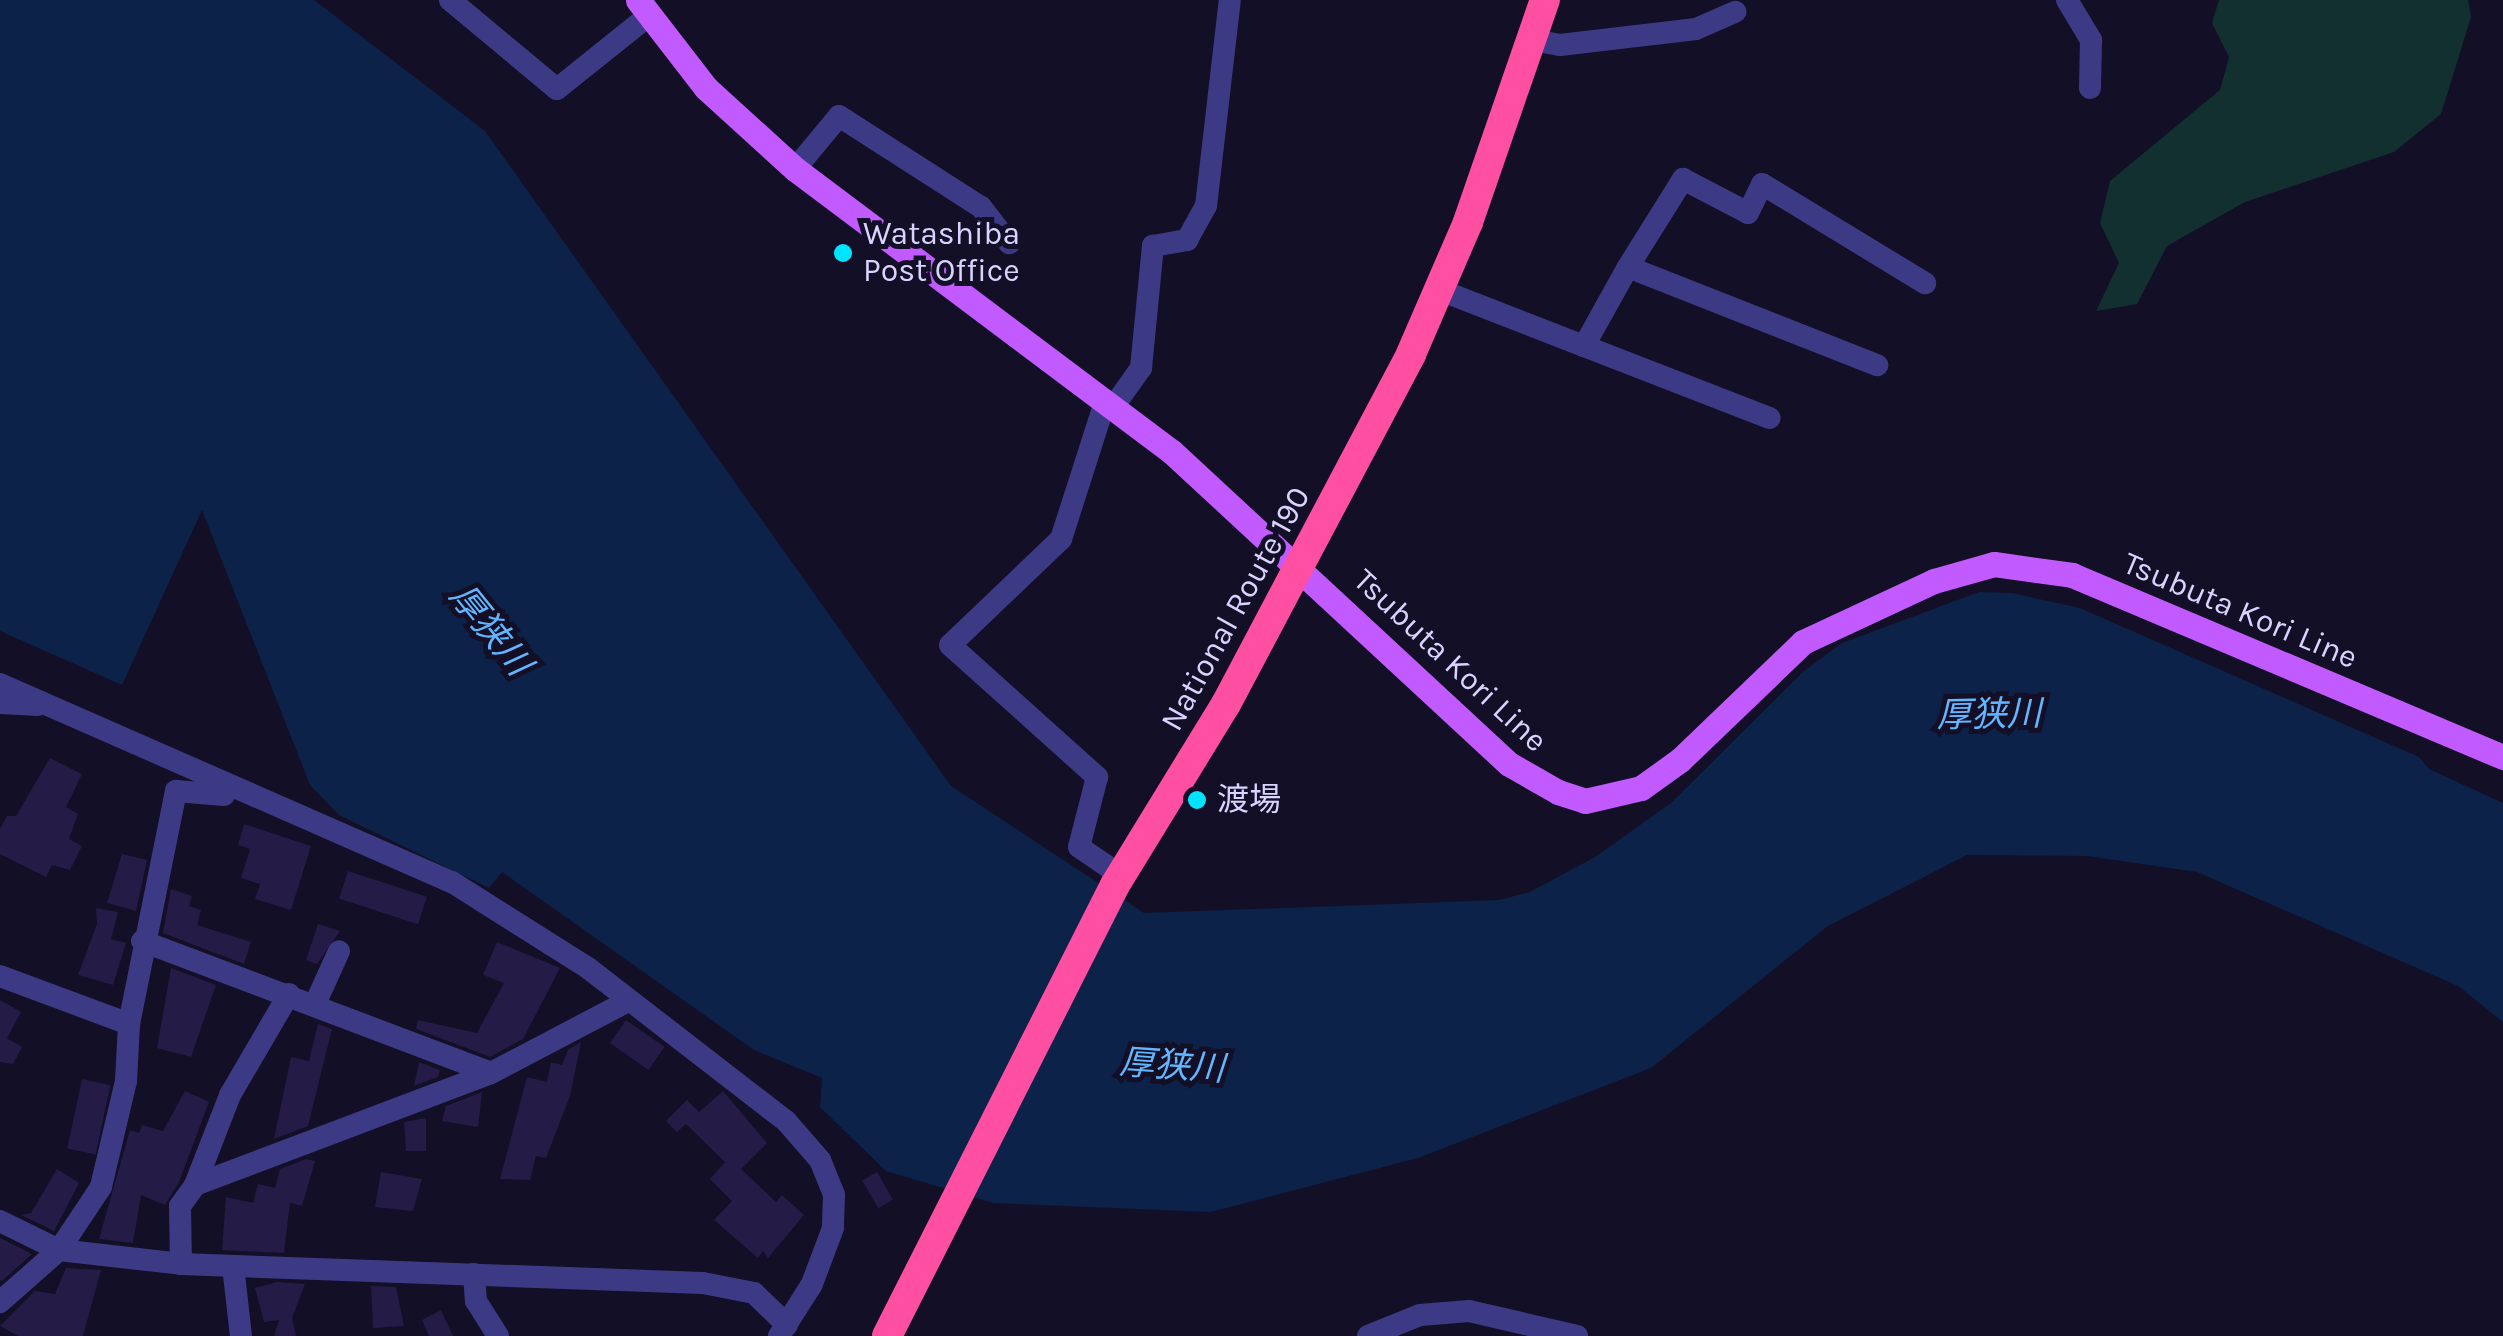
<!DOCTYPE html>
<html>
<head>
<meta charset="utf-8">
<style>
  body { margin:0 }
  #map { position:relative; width:2503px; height:1336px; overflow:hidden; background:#130f26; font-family:Karla,"Noto Sans JP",sans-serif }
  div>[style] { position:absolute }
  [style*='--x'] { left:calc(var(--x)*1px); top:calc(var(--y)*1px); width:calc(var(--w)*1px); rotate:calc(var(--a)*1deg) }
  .green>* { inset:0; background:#12302f }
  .water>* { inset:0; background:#0c2248 }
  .building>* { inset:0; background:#241b47; transform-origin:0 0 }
  .minor>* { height:22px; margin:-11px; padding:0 11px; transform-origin:11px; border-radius:11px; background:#3d3a85 }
  .major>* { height:25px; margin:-12.5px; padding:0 12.5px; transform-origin:12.5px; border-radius:12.5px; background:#c25bff }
  .highway>* { height:30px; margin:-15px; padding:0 15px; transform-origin:15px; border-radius:15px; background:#ff4fa3 }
  .dots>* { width:28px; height:28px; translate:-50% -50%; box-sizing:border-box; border:5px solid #130f26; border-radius:50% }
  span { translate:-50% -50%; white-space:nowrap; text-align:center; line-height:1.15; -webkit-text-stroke:10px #130f26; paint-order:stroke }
  .poi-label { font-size:32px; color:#d9d4ff }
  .left { translate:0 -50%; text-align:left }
  .street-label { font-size:32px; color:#d9d4ff }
  .water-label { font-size:35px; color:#62b6ff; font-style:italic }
</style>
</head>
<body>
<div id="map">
  <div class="green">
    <i style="clip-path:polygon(2219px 0,2468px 0,2471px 17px,2441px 114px,2394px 152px,2245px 202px,2167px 246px,2137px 304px,2096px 311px,2119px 263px,2100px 223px,2110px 181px,2220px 90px,2229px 57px,2212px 23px)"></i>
  </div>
  <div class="water">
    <i style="clip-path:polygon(0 0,314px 0,485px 131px,951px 786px,1144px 913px,1499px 900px,1530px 892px,1595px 857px,1671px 803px,1804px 671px,1842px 643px,1979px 592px,2012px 593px,2080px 608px,2419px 757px,2429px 769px,2503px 803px,2503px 1022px,2458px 986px,2197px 872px,2087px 856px,1967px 855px,1828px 926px,1651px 1068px,1418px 1158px,1211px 1212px,993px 1203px,886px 1171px,820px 1107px,822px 1078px,754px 1050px,502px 872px,489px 888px,339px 815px,310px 785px,202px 510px,122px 685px,0 631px)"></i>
  </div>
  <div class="building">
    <i style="clip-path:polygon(50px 758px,82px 774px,66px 807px,78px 814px,69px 839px,82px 846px,70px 870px,52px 865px,46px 877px,0 854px,0 829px,7px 816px,16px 816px)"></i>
    <i style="clip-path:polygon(244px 824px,311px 846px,291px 910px,255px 899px,260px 884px,241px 878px,250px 849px,238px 845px)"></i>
    <i style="clip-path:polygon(122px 854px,147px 860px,136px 911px,107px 903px)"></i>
    <i style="left:348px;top:871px;width:83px;height:29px;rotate:18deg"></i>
    <i style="clip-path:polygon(171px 889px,192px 896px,189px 906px,201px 910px,197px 925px,251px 942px,244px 964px,163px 933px)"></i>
    <i style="clip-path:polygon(96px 908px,118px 912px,111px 939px,126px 943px,113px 985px,78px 975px,97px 924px)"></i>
    <i style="clip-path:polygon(318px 924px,340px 931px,317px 964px,306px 960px)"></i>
    <i style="clip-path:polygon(497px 942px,560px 968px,523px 1039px,490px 1057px,416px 1029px,418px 1020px,477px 1033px,504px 983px,483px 975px)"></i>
    <i style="clip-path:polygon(171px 968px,216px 985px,191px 1057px,157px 1048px)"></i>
    <i style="clip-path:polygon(0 1000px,21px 1012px,7px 1038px,22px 1047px,13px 1064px,0 1062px)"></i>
    <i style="left:626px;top:1020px;width:47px;height:28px;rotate:35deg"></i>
    <i style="clip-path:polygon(318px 1024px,332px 1029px,308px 1126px,274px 1139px,291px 1057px,309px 1061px)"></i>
    <i style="clip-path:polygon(581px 1042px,570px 1096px,546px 1158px,536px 1156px,530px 1180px,500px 1179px,527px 1077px,547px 1082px,551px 1062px,562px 1065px,568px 1050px)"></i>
    <i style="clip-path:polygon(419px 1062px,440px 1070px,438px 1077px,414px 1086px)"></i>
    <i style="left:82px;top:1079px;width:29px;height:71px;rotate:12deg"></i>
    <i style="clip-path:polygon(185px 1091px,209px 1102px,179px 1182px,165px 1205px,141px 1195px,133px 1243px,99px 1239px,130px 1130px,139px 1133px,142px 1125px,163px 1131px)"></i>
    <i style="clip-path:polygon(723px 1091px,767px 1143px,741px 1169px,776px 1202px,782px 1195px,804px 1215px,768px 1258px,763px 1251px,758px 1258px,714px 1220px,732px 1201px,710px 1179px,725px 1162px,686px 1124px,677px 1132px,666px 1121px,687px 1100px,699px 1112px)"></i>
    <i style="clip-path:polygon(482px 1092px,478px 1127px,442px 1121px,446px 1106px)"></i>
    <i style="clip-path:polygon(426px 1118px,426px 1151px,406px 1151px,404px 1122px)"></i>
    <i style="clip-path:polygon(306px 1159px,315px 1161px,302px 1206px,290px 1203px,284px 1253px,222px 1250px,226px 1197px,253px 1203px,258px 1184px,275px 1188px,280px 1169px)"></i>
    <i style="clip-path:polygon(57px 1169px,79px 1183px,54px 1231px,21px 1215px,31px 1213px)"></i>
    <i style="clip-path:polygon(381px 1172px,422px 1179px,413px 1211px,375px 1207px)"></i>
    <i style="left:877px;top:1172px;width:32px;height:17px;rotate:60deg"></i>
    <i style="clip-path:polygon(0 1238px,32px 1254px,2px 1281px,0 1280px)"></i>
    <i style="clip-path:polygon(66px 1268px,101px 1270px,83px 1336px,18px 1336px,0 1326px,35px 1291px,55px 1294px)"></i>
    <i style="clip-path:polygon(277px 1282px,305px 1284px,292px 1318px,296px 1336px,274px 1336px,279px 1320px,264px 1322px,255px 1288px)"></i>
    <i style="clip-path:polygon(371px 1286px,396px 1287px,404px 1326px,373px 1328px)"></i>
    <i style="clip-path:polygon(441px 1310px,453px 1336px,429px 1336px,422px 1320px)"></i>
  </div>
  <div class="minor">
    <i style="--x:450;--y:0;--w:139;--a:39.8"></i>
    <i style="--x:557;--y:89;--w:117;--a:-38.7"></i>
    <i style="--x:2067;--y:0;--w:47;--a:59"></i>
    <i style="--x:2091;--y:40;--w:48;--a:91.2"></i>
    <i style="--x:1532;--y:40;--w:28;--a:10"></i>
    <i style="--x:1560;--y:45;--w:137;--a:-6.7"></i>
    <i style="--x:1696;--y:29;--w:43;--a:-23.6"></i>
    <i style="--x:795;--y:169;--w:69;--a:-50.3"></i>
    <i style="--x:839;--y:116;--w:169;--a:32.7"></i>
    <i style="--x:981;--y:207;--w:46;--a:52.1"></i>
    <i style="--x:1628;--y:267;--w:104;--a:-58"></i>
    <i style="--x:1683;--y:179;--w:73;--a:27.6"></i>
    <i style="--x:1748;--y:213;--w:32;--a:-64"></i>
    <i style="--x:1762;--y:184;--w:191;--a:31.3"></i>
    <i style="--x:1440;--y:290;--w:155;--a:21.3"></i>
    <i style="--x:1584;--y:346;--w:90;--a:-60.9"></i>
    <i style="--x:1628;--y:267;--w:268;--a:21.5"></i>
    <i style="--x:1584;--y:346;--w:199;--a:21.2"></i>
    <i style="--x:1105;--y:402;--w:144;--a:107.8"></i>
    <i style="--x:1061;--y:539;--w:153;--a:136.3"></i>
    <i style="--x:950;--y:645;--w:198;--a:41.9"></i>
    <i style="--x:1097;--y:777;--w:72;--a:104.4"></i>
    <i style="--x:1079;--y:847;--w:50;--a:34.3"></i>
    <i style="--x:1114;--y:406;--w:47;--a:-54.6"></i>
    <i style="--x:1141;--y:368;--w:123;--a:-84.4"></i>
    <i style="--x:1153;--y:246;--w:35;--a:-10"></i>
    <i style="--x:1187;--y:240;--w:39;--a:-61"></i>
    <i style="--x:1206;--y:206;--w:207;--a:-83.4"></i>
    <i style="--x:0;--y:684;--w:493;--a:23.7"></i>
    <i style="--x:452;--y:882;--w:161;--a:32.3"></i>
    <i style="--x:588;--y:968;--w:250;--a:37.7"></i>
    <i style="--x:786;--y:1121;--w:52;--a:48.9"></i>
    <i style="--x:820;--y:1160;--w:38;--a:68"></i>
    <i style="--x:834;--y:1195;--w:33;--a:92"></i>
    <i style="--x:833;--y:1228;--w:60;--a:110.6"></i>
    <i style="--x:812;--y:1284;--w:62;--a:122.4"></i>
    <i style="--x:0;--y:703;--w:38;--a:3"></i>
    <i style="--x:142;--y:941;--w:373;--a:20.7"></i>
    <i style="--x:0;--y:976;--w:138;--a:20.4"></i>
    <i style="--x:129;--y:1024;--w:57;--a:93"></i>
    <i style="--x:126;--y:1081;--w:109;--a:103.3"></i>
    <i style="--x:101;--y:1187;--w:76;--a:123.7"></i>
    <i style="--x:59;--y:1250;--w:79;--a:138.6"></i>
    <i style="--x:315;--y:1004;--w:58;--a:-65.6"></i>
    <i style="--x:129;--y:1024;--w:238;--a:-78.6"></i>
    <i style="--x:176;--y:791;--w:48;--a:4.8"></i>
    <i style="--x:195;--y:1185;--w:97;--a:-68.7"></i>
    <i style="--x:230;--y:1095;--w:117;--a:-59.7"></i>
    <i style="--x:0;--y:1221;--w:66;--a:26.2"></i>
    <i style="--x:59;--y:1250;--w:123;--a:6.5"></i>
    <i style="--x:181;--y:1264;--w:522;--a:2.08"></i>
    <i style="--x:703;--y:1283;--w:52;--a:11.1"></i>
    <i style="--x:754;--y:1293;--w:46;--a:44.1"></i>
    <i style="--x:181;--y:1264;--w:58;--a:-91"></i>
    <i style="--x:180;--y:1206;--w:26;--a:-54"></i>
    <i style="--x:195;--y:1185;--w:316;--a:-20.7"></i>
    <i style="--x:491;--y:1073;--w:155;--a:-27.7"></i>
    <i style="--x:233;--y:1266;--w:70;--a:83.5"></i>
    <i style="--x:474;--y:1274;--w:27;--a:86"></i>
    <i style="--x:476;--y:1301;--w:41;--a:57.8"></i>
    <i style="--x:1368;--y:1336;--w:56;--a:-22"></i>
    <i style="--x:1420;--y:1315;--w:49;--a:-4.7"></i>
    <i style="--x:1469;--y:1311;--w:111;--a:13"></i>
  </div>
  <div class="major">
    <i style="--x:638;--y:0;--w:111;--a:52.3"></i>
    <i style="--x:706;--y:88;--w:120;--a:42.3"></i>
    <i style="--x:795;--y:169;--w:471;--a:36.9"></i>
    <i style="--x:1172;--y:452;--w:459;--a:42.8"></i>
    <i style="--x:1509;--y:764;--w:56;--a:29.7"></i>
    <i style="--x:1558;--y:792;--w:28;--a:18"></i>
    <i style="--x:1585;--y:801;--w:57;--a:-13.1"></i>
    <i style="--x:1641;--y:788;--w:48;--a:-35.7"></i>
    <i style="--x:1680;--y:760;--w:170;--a:-43.8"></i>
    <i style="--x:1803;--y:642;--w:145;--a:-25"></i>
    <i style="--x:1934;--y:581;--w:62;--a:-15.8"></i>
    <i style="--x:1994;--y:564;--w:79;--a:8"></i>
    <i style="--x:2072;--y:575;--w:468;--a:22.9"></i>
  </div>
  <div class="highway">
    <i style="--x:887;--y:1336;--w:505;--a:-63.18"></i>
    <i style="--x:1115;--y:885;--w:212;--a:-58.5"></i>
    <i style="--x:1226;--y:704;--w:396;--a:-62.1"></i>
    <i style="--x:1411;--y:354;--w:144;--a:-66.6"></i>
    <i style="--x:1468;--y:222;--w:235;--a:-70.9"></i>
  </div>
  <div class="dots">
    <i style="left:843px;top:253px;background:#00e5ff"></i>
    <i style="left:1197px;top:800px;background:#00e5ff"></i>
  </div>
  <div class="poi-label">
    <span class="left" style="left:863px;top:253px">Watashiba<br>Post Office</span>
    <span class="left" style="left:1217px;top:800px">渡場</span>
  </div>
  <div class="street-label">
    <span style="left:1236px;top:609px;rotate:-61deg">National Route 190</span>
    <span style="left:2240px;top:611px;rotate:23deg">Tsubuta Kori Line</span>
    <span style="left:1450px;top:661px;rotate:43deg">Tsubuta Kori Line</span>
  </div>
  <div class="water-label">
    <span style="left:490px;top:630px;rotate:51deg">厚狭川</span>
    <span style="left:1989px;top:715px;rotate:-1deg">厚狭川</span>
    <span style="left:1172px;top:1066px;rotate:4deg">厚狭川</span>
  </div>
</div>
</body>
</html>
